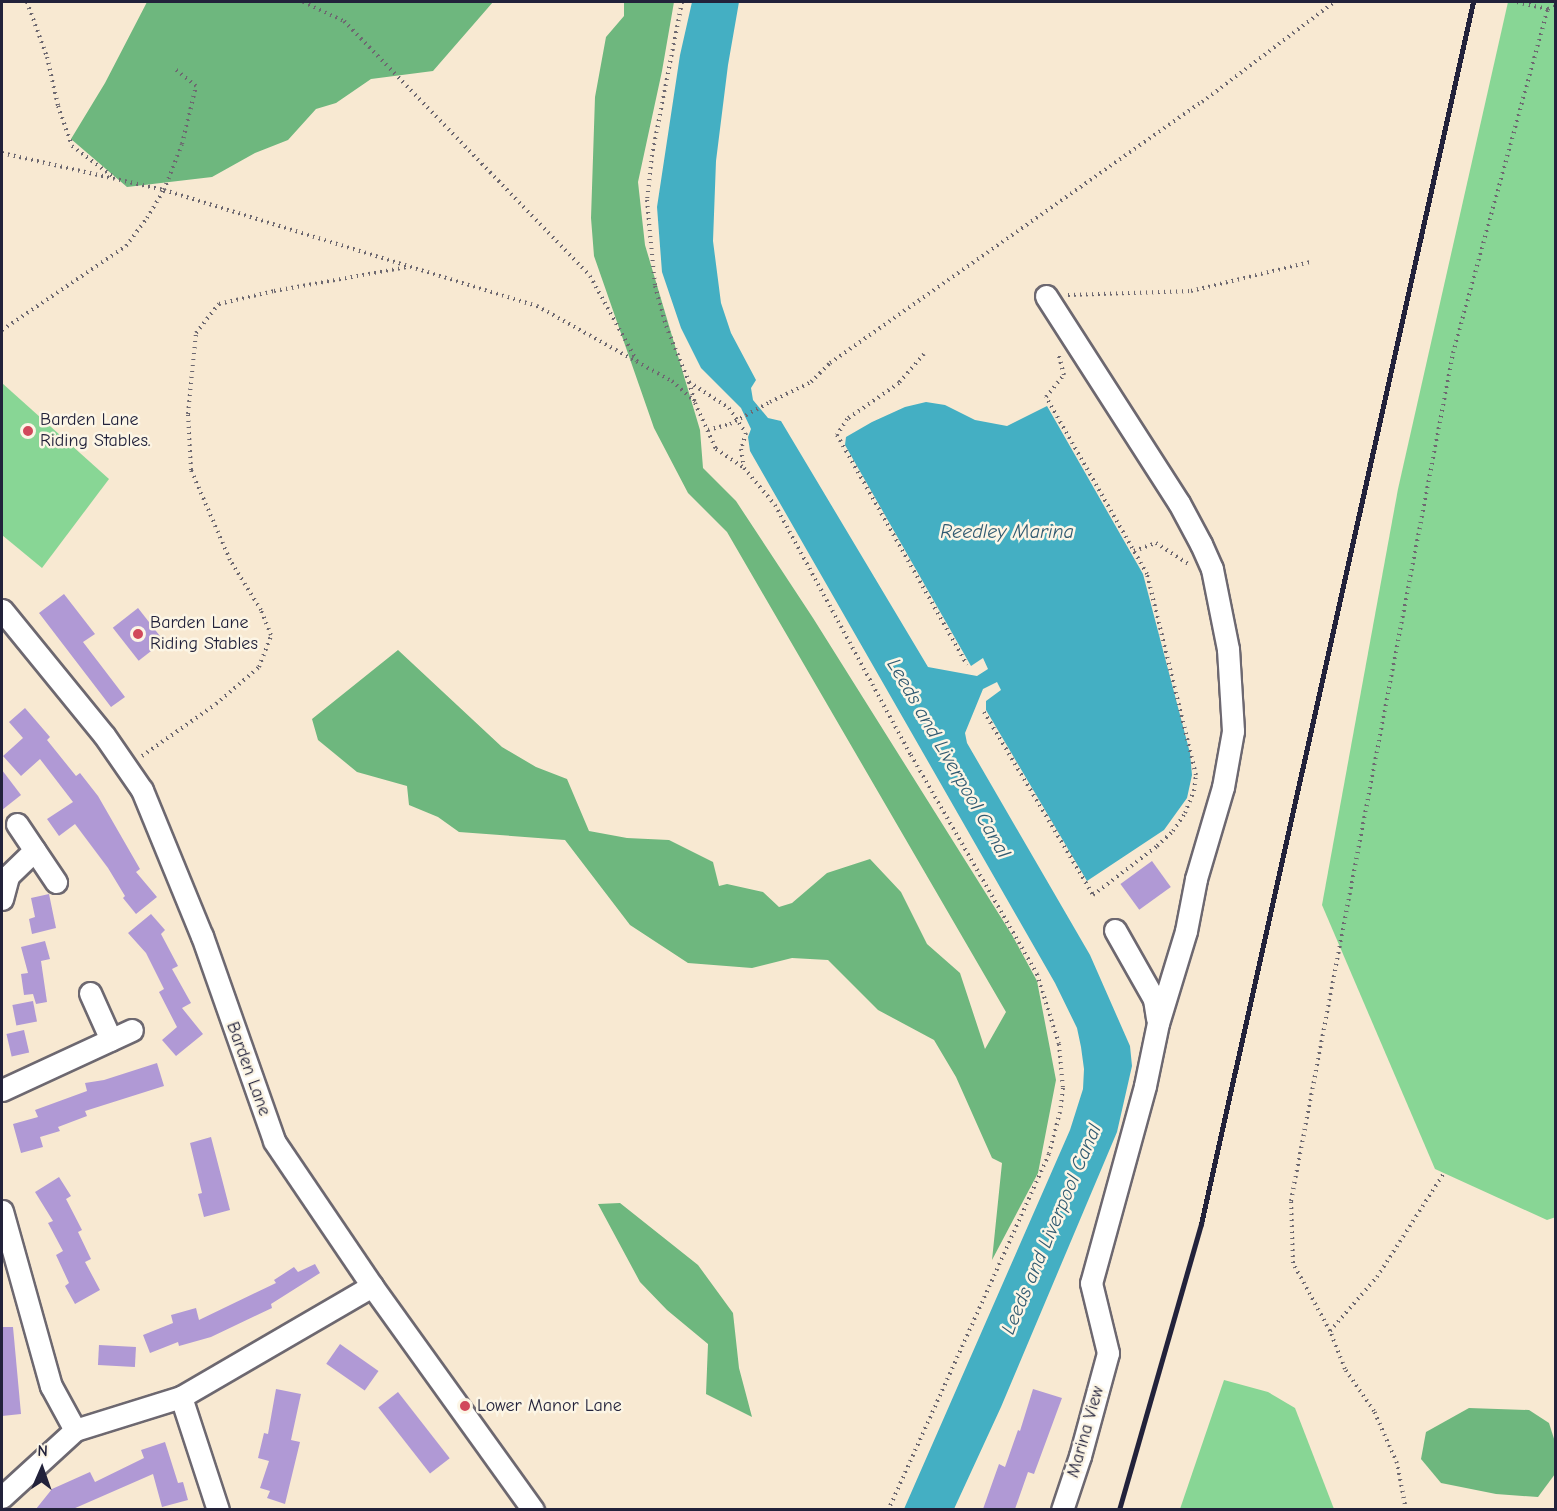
<!DOCTYPE html>
<html>
<head>
<meta charset="utf-8">
<style>
  body { margin:0 }
  #map { position:relative; width:1557px; height:1511px; overflow:hidden; background:#f8e9d2; font-family:"Comic Neue",sans-serif }
  div>[style] { position:absolute }
  [style*='--x'] { left:calc(var(--x)*1px); top:calc(var(--y)*1px); width:calc(var(--w)*1px); rotate:calc(var(--a)*1deg) }
  .green>* { inset:0; background:#88d695 }
  .forest>* { inset:0; background:#6eb77e }
  .water>* { inset:0; background:#44afc3 }
  .building>* { inset:0; background:#b099d5; transform-origin:0 0 }
  .path>* { height:4px; margin-top:-2px; transform-origin:0; background:repeating-linear-gradient(90deg,#6d6870 0 1.5px,transparent 0 6px) }
  .roads { filter:drop-shadow(2px 0 #6d6870) drop-shadow(-2px 0 #6d6870) drop-shadow(0 2px #6d6870) drop-shadow(0 -2px #6d6870) }
  .minor>* { height:21px; margin:-10.5px; padding:0 10.5px; transform-origin:10.5px; border-radius:10.5px; background:#fff }
  .rail>* { height:4.5px; margin:-2.25px; padding:0 2.25px; transform-origin:2.25px; border-radius:2.25px; background:#22223b }
  .path-bridge>* { height:4px; margin-top:-2px; transform-origin:0; background:repeating-linear-gradient(90deg,#6d6870 0 1.5px,transparent 0 6px) }
  .dots>* { width:16px; height:16px; translate:-50% -50%; box-sizing:border-box; border:3px solid #fcf5e5; border-radius:50% }
  span { translate:-50% -50%; white-space:nowrap; text-align:center; line-height:1.15; -webkit-text-stroke:5px #fcf5e5; paint-order:stroke }
  .poi-label { font-size:18px; color:#22223b }
  .left { translate:0 -50%; text-align:left }
  .street-label { font-size:18px; color:#22223b }
  .water-label { font-size:20px; color:#305a71; font-style:italic }
  .frame { position:absolute; inset:0; border:3px solid #22223b; pointer-events:none }
  .north { position:absolute; left:12px; top:1439px; width:60px; height:60px; -webkit-text-stroke:4px #fcf5e5; paint-order:stroke; rotate:2deg; font-size:16px; font-weight:700; line-height:24px; text-align:center; color:#22223b }
  .north::after { content:''; display:block; margin:auto; width:21px; height:27px; background:#22223b; clip-path:polygon(50% 0,100% 100%,50% 72%,0 100%) }
</style>
</head>
<body>
<div id="map">
  <div class="green">
    <i style="clip-path:polygon(1508px 2px,1556px 2px,1556px 1217px,1547px 1220px,1435px 1169px,1322px 905px,1398px 489px)"></i>
    <i style="clip-path:polygon(2px 383px,109px 479px,42px 568px,2px 535px)"></i>
    <i style="clip-path:polygon(1224px 1380px,1268px 1392px,1295px 1408px,1334px 1509px,1180px 1509px)"></i>
  </div>
  <div class="forest">
    <i style="clip-path:polygon(147px 2px,493px 2px,433px 71px,371px 79px,336px 103px,316px 109px,288px 140px,255px 153px,212px 177px,127px 187px,71px 139px,105px 83px)"></i>
    <i style="clip-path:polygon(624px 2px,674px 2px,662px 71px,638px 182px,645px 245px,700px 430px,703px 468px,736px 501px,813px 618px,1012px 935px,1037px 981px,1056px 1080px,1038px 1173px,992px 1260px,1002px 1163px,992px 1158px,956px 1077px,934px 1040px,878px 1010px,828px 960px,792px 958px,752px 968px,688px 963px,630px 925px,565px 840px,459px 832px,438px 817px,409px 805px,407px 786px,357px 772px,318px 740px,312px 719px,398px 650px,502px 747px,536px 767px,567px 779px,589px 831px,627px 838px,669px 840px,713px 862px,719px 886px,727px 884px,763px 892px,779px 907px,792px 903px,827px 873px,870px 859px,901px 892px,927px 944px,960px 973px,985px 1049px,1006px 1012px,727px 532px,688px 493px,654px 428px,594px 256px,591px 218px,595px 97px,606px 37px,624px 16px)"></i>
    <i style="clip-path:polygon(620px 1203px,698px 1265px,733px 1313px,739px 1368px,752px 1417px,706px 1394px,708px 1344px,667px 1310px,640px 1282px,598px 1204px)"></i>
    <i style="clip-path:polygon(1469px 1408px,1529px 1410px,1549px 1423px,1555px 1442px,1555px 1474px,1538px 1497px,1496px 1494px,1441px 1483px,1421px 1459px,1426px 1432px)"></i>
  </div>
  <div class="water">
    <i style="clip-path:polygon(692px 2px,739px 2px,728px 65px,716px 161px,713px 241px,721px 303px,731px 333px,756px 380px,751px 388px,753px 400px,768px 418px,781px 421px,928px 667px,977px 676px,988px 669px,983px 658px,971px 666px,845px 445px,846px 437px,872px 422px,905px 407px,926px 402px,945px 405px,975px 420px,1007px 426px,1047px 406px,1143px 574px,1190px 753px,1192px 775px,1187px 798px,1164px 830px,1087px 881px,986px 710px,986px 701px,1001px 690px,997px 682px,983px 689px,965px 733px,967px 743px,1090px 955px,1130px 1046px,1132px 1066px,1117px 1132px,1001px 1407px,954px 1509px,904px 1509px,1070px 1130px,1083px 1089px,1084px 1069px,1081px 1047px,1077px 1028px,1055px 983px,750px 451px,748px 437px,751px 429px,741px 408px,701px 368px,681px 328px,662px 272px,657px 207px,680px 55px)"></i>
  </div>
  <div class="building">
    <i style="clip-path:polygon(64px 594px,95px 634px,83px 642px,125px 697px,111px 707px,39px 613px)"></i>
    <i style="left:138px;top:608px;width:42px;height:32px;rotate:52deg"></i>
    <i style="clip-path:polygon(25px 708px,50px 737px,47px 740px,76px 776px,80px 773px,98px 796px,140px 869px,136px 872px,157px 897px,136px 914px,123px 898px,125px 896px,108px 868px,75px 824px,59px 836px,47px 819px,73px 802px,40px 759px,21px 776px,3px 756px,23px 738px,9px 722px)"></i>
    <i style="clip-path:polygon(2px 770px,21px 795px,2px 810px)"></i>
    <i style="left:1152px;top:861px;width:32px;height:39px;rotate:54deg"></i>
    <i style="clip-path:polygon(49px 894px,56px 928px,32px 934px,29px 919px,35px 917px,31px 898px)"></i>
    <i style="clip-path:polygon(151px 914px,165px 930px,161px 934px,178px 966px,172px 969px,191px 1003px,182px 1008px,203px 1034px,176px 1056px,162px 1040px,177px 1027px,159px 992px,164px 989px,146px 953px,128px 933px)"></i>
    <i style="clip-path:polygon(45px 941px,50px 959px,41px 961px,47px 1002px,36px 1004px,33px 994px,24px 995px,21px 974px,28px 973px,21px 947px)"></i>
    <i style="left:33px;top:1001px;width:21px;height:21px;rotate:79deg"></i>
    <i style="left:24px;top:1030px;width:23px;height:18px;rotate:77deg"></i>
    <i style="clip-path:polygon(157px 1063px,164px 1086px,85px 1111px,87px 1116px,58px 1127px,60px 1131px,40px 1137px,43px 1147px,21px 1153px,13px 1124px,38px 1117px,35px 1110px,87px 1091px,85px 1083px,104px 1080px)"></i>
    <i style="clip-path:polygon(211px 1137px,230px 1210px,204px 1217px,198px 1194px,202px 1193px,190px 1143px)"></i>
    <i style="clip-path:polygon(59px 1177px,71px 1196px,66px 1199px,82px 1230px,78px 1232px,91px 1259px,85px 1262px,100px 1290px,75px 1304px,65px 1286px,69px 1283px,56px 1255px,63px 1251px,48px 1223px,53px 1221px,35px 1192px)"></i>
    <i style="clip-path:polygon(315px 1264px,320px 1273px,271px 1304px,272px 1308px,211px 1337px,179px 1346px,178px 1342px,150px 1353px,143px 1335px,173px 1323px,171px 1315px,196px 1308px,199px 1320px,276px 1283px,274px 1280px,294px 1267px,298px 1272px)"></i>
    <i style="clip-path:polygon(2px 1327px,13px 1327px,21px 1414px,2px 1416px)"></i>
    <i style="left:340px;top:1344px;width:47px;height:24px;rotate:35deg"></i>
    <i style="left:99px;top:1345px;width:37px;height:20px;rotate:3deg"></i>
    <i style="clip-path:polygon(276px 1389px,301px 1394px,291px 1440px,300px 1442px,285px 1504px,267px 1498px,270px 1491px,260px 1488px,269px 1461px,258px 1458px,264px 1433px,268px 1434px)"></i>
    <i style="clip-path:polygon(1033px 1389px,1062px 1398px,1034px 1474px,1028px 1472px,1015px 1509px,983px 1509px,999px 1464px,1005px 1467px,1018px 1430px,1020px 1431px)"></i>
    <i style="left:398px;top:1392px;width:84px;height:25px;rotate:52deg"></i>
    <i style="clip-path:polygon(165px 1442px,178px 1483px,183px 1482px,188px 1500px,162px 1507px,153px 1474px,73px 1509px,36px 1509px,52px 1489px,90px 1472px,95px 1482px,144px 1458px,141px 1450px)"></i>
  </div>
  <div class="path">
    <i style="--x:27;--y:2;--w:59;--a:70"></i>
    <i style="--x:47;--y:57;--w:50;--a:77.3"></i>
    <i style="--x:58;--y:106;--w:42;--a:70.7"></i>
    <i style="--x:72;--y:146;--w:54;--a:36.7"></i>
    <i style="--x:303;--y:2;--w:45;--a:24.9"></i>
    <i style="--x:344;--y:21;--w:354;--a:46"></i>
    <i style="--x:590;--y:276;--w:97;--a:61.1"></i>
    <i style="--x:682;--y:2;--w:156;--a:101.1"></i>
    <i style="--x:652;--y:155;--w:45;--a:96.3"></i>
    <i style="--x:647;--y:200;--w:86;--a:84.7"></i>
    <i style="--x:655;--y:286;--w:41;--a:74.6"></i>
    <i style="--x:666;--y:326;--w:61;--a:67.7"></i>
    <i style="--x:689;--y:382;--w:48;--a:33"></i>
    <i style="--x:729;--y:408;--w:30;--a:56"></i>
    <i style="--x:746;--y:433;--w:17;--a:107"></i>
    <i style="--x:741;--y:449;--w:18;--a:81"></i>
    <i style="--x:1517;--y:2;--w:32;--a:13"></i>
    <i style="--x:1548;--y:9;--w:9;--a:-21"></i>
    <i style="--x:2;--y:153;--w:166;--a:12.9"></i>
    <i style="--x:164;--y:190;--w:391;--a:17.3"></i>
    <i style="--x:537;--y:306;--w:154;--a:29.1"></i>
    <i style="--x:672;--y:381;--w:31;--a:42"></i>
    <i style="--x:1068;--y:295;--w:123;--a:-1.9"></i>
    <i style="--x:1191;--y:291;--w:122;--a:-13.7"></i>
    <i style="--x:2;--y:330;--w:150;--a:-34.1"></i>
    <i style="--x:126;--y:246;--w:35;--a:-53"></i>
    <i style="--x:147;--y:218;--w:33;--a:-59"></i>
    <i style="--x:164;--y:190;--w:49;--a:-68.6"></i>
    <i style="--x:182;--y:144;--w:60;--a:-76.4"></i>
    <i style="--x:196;--y:86;--w:27;--a:-141"></i>
    <i style="--x:924;--y:354;--w:38;--a:131"></i>
    <i style="--x:899;--y:383;--w:63;--a:145.3"></i>
    <i style="--x:847;--y:419;--w:19;--a:122"></i>
    <i style="--x:837;--y:435;--w:264;--a:60.5"></i>
    <i style="--x:689;--y:382;--w:22;--a:74"></i>
    <i style="--x:695;--y:403;--w:51;--a:65.5"></i>
    <i style="--x:716;--y:449;--w:34;--a:34"></i>
    <i style="--x:744;--y:468;--w:48;--a:50"></i>
    <i style="--x:775;--y:505;--w:285;--a:61.5"></i>
    <i style="--x:911;--y:755;--w:253;--a:60.1"></i>
    <i style="--x:1037;--y:974;--w:73;--a:72.6"></i>
    <i style="--x:1059;--y:1044;--w:44;--a:84.8"></i>
    <i style="--x:1063;--y:1088;--w:24;--a:97"></i>
    <i style="--x:1060;--y:1112;--w:43;--a:104.7"></i>
    <i style="--x:1049;--y:1154;--w:391;--a:114.3"></i>
    <i style="--x:770;--y:402;--w:46;--a:-26"></i>
    <i style="--x:811;--y:382;--w:27;--a:-45"></i>
    <i style="--x:830;--y:363;--w:454;--a:-35.1"></i>
    <i style="--x:1202;--y:102;--w:166;--a:-37.1"></i>
    <i style="--x:708;--y:430;--w:23;--a:-15"></i>
    <i style="--x:1134;--y:551;--w:23;--a:-20"></i>
    <i style="--x:1156;--y:543;--w:38;--a:33"></i>
    <i style="--x:984;--y:712;--w:213;--a:59.2"></i>
    <i style="--x:1093;--y:895;--w:81;--a:-37.4"></i>
    <i style="--x:1157;--y:846;--w:22;--a:-43"></i>
    <i style="--x:1173;--y:831;--w:22;--a:-56"></i>
    <i style="--x:1185;--y:813;--w:24;--a:-68"></i>
    <i style="--x:1194;--y:791;--w:16;--a:-83"></i>
    <i style="--x:1196;--y:775;--w:207;--a:-103.7"></i>
    <i style="--x:1147;--y:574;--w:204;--a:-119.7"></i>
    <i style="--x:1046;--y:397;--w:28;--a:-51"></i>
    <i style="--x:1064;--y:375;--w:20;--a:-105"></i>
    <i style="--x:142;--y:756;--w:90;--a:-35.1"></i>
    <i style="--x:216;--y:704;--w:57;--a:-40.7"></i>
    <i style="--x:259;--y:667;--w:34;--a:-69"></i>
    <i style="--x:271;--y:635;--w:27;--a:-112"></i>
    <i style="--x:261;--y:610;--w:59;--a:-121.8"></i>
    <i style="--x:230;--y:560;--w:98;--a:-113.4"></i>
    <i style="--x:191;--y:470;--w:56;--a:-93.1"></i>
    <i style="--x:188;--y:414;--w:81;--a:-84.4"></i>
    <i style="--x:196;--y:333;--w:37;--a:-52"></i>
    <i style="--x:219;--y:304;--w:57;--a:-13.3"></i>
    <i style="--x:274;--y:291;--w:135;--a:-10.2"></i>
    <i style="--x:1330;--y:1331;--w:72;--a:-49"></i>
    <i style="--x:1377;--y:1277;--w:124;--a:-57.2"></i>
    <i style="--x:1406;--y:1510;--w:48;--a:-100.8"></i>
    <i style="--x:1397;--y:1463;--w:57;--a:-113.9"></i>
    <i style="--x:1374;--y:1411;--w:51;--a:-124.6"></i>
    <i style="--x:1345;--y:1369;--w:41;--a:-111.5"></i>
    <i style="--x:1330;--y:1331;--w:77;--a:-118.6"></i>
    <i style="--x:1293;--y:1263;--w:62;--a:-91.8"></i>
    <i style="--x:1291;--y:1201;--w:863;--a:-79.18"></i>
    <i style="--x:1453;--y:353;--w:357;--a:-74.6"></i>
  </div>
  <div class="roads">
    <div class="minor">
      <i style="--x:1046;--y:296;--w:246;--a:57.3"></i>
      <i style="--x:1179;--y:503;--w:47;--a:61.8"></i>
      <i style="--x:1201;--y:544;--w:27;--a:66"></i>
      <i style="--x:1212;--y:569;--w:82;--a:78.7"></i>
      <i style="--x:1228;--y:649;--w:82;--a:86.5"></i>
      <i style="--x:1233;--y:731;--w:57;--a:100.1"></i>
      <i style="--x:1223;--y:787;--w:96;--a:106.4"></i>
      <i style="--x:1196;--y:879;--w:53;--a:100.9"></i>
      <i style="--x:1186;--y:931;--w:96;--a:106.9"></i>
      <i style="--x:1158;--y:1023;--w:64;--a:101.7"></i>
      <i style="--x:1145;--y:1086;--w:204;--a:105.3"></i>
      <i style="--x:1091;--y:1283;--w:72;--a:76.3"></i>
      <i style="--x:1108;--y:1353;--w:107;--a:105.2"></i>
      <i style="--x:1080;--y:1456;--w:57;--a:108.4"></i>
      <i style="--x:2;--y:610;--w:161;--a:50.8"></i>
      <i style="--x:104;--y:735;--w:67;--a:55.4"></i>
      <i style="--x:142;--y:790;--w:158;--a:67.7"></i>
      <i style="--x:202;--y:936;--w:217;--a:70.6"></i>
      <i style="--x:274;--y:1141;--w:175;--a:55.9"></i>
      <i style="--x:372;--y:1286;--w:276;--a:54.3"></i>
      <i style="--x:17;--y:824;--w:70;--a:56.1"></i>
      <i style="--x:2;--y:899;--w:24;--a:-75"></i>
      <i style="--x:8;--y:876;--w:37;--a:-44"></i>
      <i style="--x:1115;--y:930;--w:79;--a:60.5"></i>
      <i style="--x:1154;--y:999;--w:20;--a:81"></i>
      <i style="--x:90;--y:993;--w:51;--a:65.9"></i>
      <i style="--x:2;--y:1090;--w:143;--a:-24.8"></i>
      <i style="--x:2;--y:1211;--w:182;--a:74.4"></i>
      <i style="--x:51;--y:1386;--w:50;--a:61.4"></i>
      <i style="--x:181;--y:1397;--w:119;--a:71.9"></i>
      <i style="--x:2;--y:1497;--w:99;--a:-42.5"></i>
      <i style="--x:75;--y:1430;--w:111;--a:-17.3"></i>
      <i style="--x:181;--y:1397;--w:221;--a:-30.2"></i>
    </div>
  </div>
  <div class="rail">
    <i style="--x:1119;--y:1510;--w:298;--a:-74"></i>
    <i style="--x:1201;--y:1224;--w:1252;--a:-77.45"></i>
  </div>
  <div class="path-bridge">
    <i style="--x:730;--y:424;--w:46;--a:-28.8"></i>
  </div>
  <div class="dots">
    <i style="left:28px;top:431px;background:#d1495b"></i>
    <i style="left:138px;top:634px;background:#d1495b"></i>
    <i style="left:465px;top:1406px;background:#d1495b"></i>
  </div>
  <div class="poi-label">
    <span class="left" style="left:40px;top:431px">Barden Lane<br>Riding Stables.</span>
    <span class="left" style="left:150px;top:634px">Barden Lane<br>Riding Stables</span>
    <span class="left" style="left:477px;top:1406px">Lower Manor Lane</span>
  </div>
  <div class="street-label">
    <span style="left:248px;top:1069px;rotate:70deg">Barden Lane</span>
    <span style="left:1086px;top:1432px;rotate:-74deg">Marina View</span>
  </div>
  <div class="water-label">
    <span style="left:1007px;top:531px">Reedley Marina</span>
    <span style="left:949px;top:758px;rotate:60deg">Leeds and Liverpool Canal</span>
    <span style="left:1051px;top:1229px;rotate:-67deg">Leeds and Liverpool Canal</span>
  </div>
  <div class="frame"></div>
  <div class="north">N</div>
</div>
</body>
</html>
